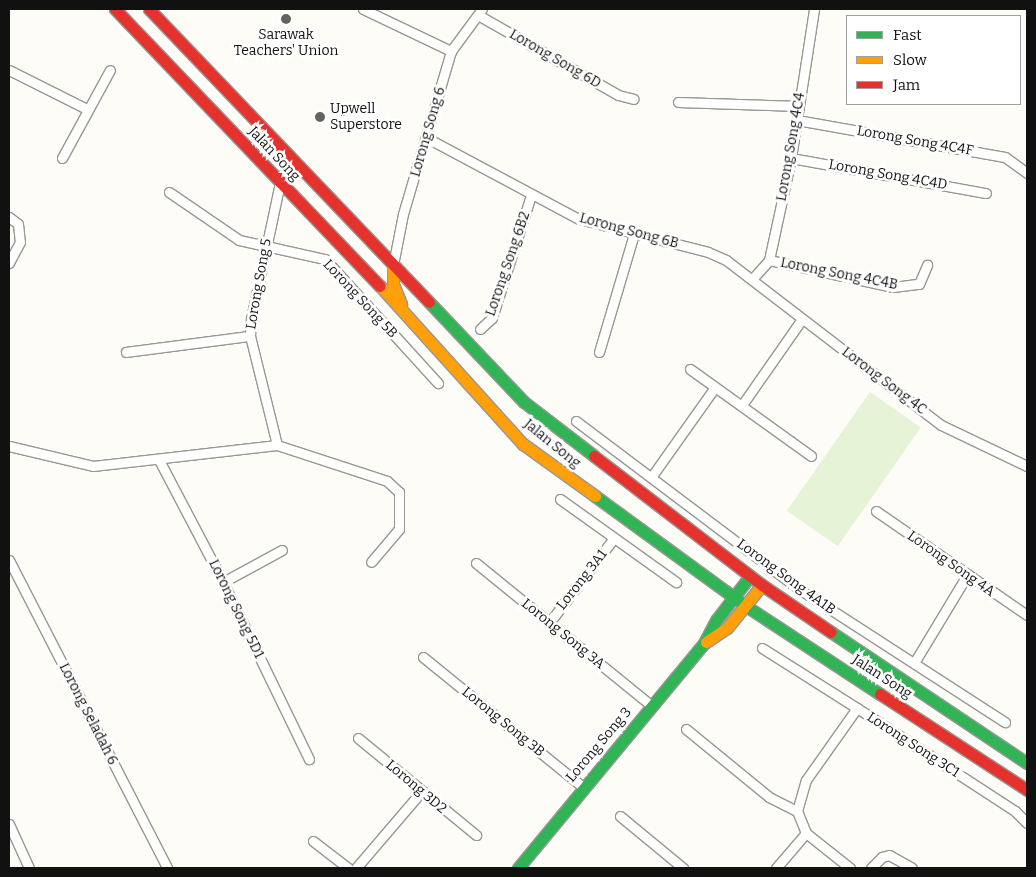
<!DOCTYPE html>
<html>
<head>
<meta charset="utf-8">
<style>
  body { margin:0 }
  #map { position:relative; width:1036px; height:877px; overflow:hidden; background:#fdfcf7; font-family:Bitter,serif }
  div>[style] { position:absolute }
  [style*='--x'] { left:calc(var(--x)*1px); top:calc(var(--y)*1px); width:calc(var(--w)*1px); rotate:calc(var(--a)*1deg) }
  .green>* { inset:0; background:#e7f3d7; transform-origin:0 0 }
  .roads { filter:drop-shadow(1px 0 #979795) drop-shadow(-1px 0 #979795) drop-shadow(0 1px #979795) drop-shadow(0 -1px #979795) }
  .street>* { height:9px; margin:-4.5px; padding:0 4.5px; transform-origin:4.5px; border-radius:4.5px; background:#fffffe }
  .fast>* { height:11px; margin:-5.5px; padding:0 5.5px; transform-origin:5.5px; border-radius:5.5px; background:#30b455 }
  .slow>* { height:11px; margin:-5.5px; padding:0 5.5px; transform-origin:5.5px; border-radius:5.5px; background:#ff9f0a }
  .jam>* { height:11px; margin:-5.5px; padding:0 5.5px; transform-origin:5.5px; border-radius:5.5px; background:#e5322d }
  .dots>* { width:14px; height:14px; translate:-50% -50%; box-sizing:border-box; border:2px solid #fff; border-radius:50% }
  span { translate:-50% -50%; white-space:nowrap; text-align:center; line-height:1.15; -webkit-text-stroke:5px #fff; paint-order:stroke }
  .poi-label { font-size:14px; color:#111 }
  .left { translate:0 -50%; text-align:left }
  .street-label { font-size:14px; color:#111 }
  .frame { position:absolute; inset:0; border:10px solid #111; pointer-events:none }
  .legend { position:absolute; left:846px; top:15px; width:175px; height:90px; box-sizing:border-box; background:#fff; border:1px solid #a0a0a0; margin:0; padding:6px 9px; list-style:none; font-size:15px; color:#111 }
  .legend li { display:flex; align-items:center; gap:10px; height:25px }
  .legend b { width:25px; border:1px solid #a0a0a0 }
</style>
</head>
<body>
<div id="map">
  <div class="green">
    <i style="left:870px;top:392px;width:62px;height:145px;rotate:35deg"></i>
  </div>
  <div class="roads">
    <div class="street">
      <i style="--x:363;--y:9;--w:98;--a:25.5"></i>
      <i style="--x:478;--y:15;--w:161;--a:29.7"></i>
      <i style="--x:618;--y:95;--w:16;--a:14"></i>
      <i style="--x:9;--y:70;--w:87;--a:26.6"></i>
      <i style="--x:678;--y:102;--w:121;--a:1.9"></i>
      <i style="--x:797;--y:120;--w:211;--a:10.1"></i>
      <i style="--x:1005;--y:157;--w:27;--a:36"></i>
      <i style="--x:427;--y:138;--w:172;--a:28.1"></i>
      <i style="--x:579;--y:219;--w:133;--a:14.3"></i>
      <i style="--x:708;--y:252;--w:20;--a:24"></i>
      <i style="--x:726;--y:260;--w:271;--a:37.5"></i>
      <i style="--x:941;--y:425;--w:95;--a:25.5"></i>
      <i style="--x:62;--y:158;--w:100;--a:-61.4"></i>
      <i style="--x:791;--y:158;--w:198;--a:10.2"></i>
      <i style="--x:169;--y:192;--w:85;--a:34.4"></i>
      <i style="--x:239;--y:240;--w:88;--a:12.5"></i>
      <i style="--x:325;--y:259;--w:168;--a:47.7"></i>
      <i style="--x:9;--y:217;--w:11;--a:38"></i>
      <i style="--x:18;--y:224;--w:18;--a:84"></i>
      <i style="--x:20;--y:242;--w:24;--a:118"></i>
      <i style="--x:769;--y:260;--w:127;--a:12.3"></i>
      <i style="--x:893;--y:287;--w:26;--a:-7"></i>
      <i style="--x:919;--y:284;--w:21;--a:-67"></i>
      <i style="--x:393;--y:265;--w:52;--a:-78.9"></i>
      <i style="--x:403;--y:214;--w:170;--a:-73.6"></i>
      <i style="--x:451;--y:51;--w:52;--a:-53.6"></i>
      <i style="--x:753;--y:278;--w:24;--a:-48"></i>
      <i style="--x:769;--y:260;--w:104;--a:-77.8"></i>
      <i style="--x:791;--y:158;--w:151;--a:-81.2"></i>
      <i style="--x:480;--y:329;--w:16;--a:-43"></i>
      <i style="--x:492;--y:318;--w:129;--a:-72.4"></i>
      <i style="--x:126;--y:352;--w:125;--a:-7.4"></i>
      <i style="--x:599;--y:352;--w:123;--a:-73.5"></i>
      <i style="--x:690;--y:369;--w:149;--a:35.7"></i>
      <i style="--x:742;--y:405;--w:105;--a:-55.1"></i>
      <i style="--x:576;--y:421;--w:276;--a:37"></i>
      <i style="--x:796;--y:587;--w:249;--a:32.9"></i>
      <i style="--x:277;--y:445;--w:112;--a:-103.9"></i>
      <i style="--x:250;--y:336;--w:17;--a:-87"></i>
      <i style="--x:251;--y:319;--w:140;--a:-78"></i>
      <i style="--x:9;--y:446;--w:86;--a:13.4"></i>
      <i style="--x:93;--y:466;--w:185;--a:-6.5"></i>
      <i style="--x:277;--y:445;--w:116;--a:18.1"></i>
      <i style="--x:387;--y:481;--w:16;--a:43"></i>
      <i style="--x:399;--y:492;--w:37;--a:90"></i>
      <i style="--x:399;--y:529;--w:43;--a:130.3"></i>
      <i style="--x:159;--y:460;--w:138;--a:62.3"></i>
      <i style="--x:223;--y:582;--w:197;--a:64.1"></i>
      <i style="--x:652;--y:476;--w:109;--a:-54.7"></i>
      <i style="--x:560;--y:499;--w:143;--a:35.6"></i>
      <i style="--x:876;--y:511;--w:183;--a:34.6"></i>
      <i style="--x:9;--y:560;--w:346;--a:62.8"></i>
      <i style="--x:476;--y:563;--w:227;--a:39.1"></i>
      <i style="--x:223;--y:582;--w:67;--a:-28.5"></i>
      <i style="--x:549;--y:623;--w:107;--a:-52.6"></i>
      <i style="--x:762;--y:648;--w:112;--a:32.3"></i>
      <i style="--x:423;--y:657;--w:206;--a:39.1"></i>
      <i style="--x:914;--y:663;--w:103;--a:-58.9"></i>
      <i style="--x:686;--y:729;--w:107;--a:39.3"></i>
      <i style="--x:769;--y:797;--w:31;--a:27"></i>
      <i style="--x:358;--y:738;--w:153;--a:39.4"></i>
      <i style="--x:620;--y:816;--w:82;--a:39.5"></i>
      <i style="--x:9;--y:824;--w:48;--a:65.6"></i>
      <i style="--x:806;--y:833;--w:56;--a:38.5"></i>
      <i style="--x:313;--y:841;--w:44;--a:37.6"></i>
      <i style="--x:356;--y:868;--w:100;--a:-49.5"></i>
      <i style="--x:776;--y:868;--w:46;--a:-49.4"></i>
      <i style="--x:806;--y:833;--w:24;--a:-112"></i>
      <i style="--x:797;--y:811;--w:32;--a:-74"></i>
      <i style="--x:806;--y:780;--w:88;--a:-54.7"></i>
      <i style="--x:857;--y:708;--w:189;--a:33.1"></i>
      <i style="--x:1015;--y:811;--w:17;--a:45"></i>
      <i style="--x:871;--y:868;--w:16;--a:-45"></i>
      <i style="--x:882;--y:857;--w:7;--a:-16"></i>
      <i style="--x:889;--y:855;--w:26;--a:29"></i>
    </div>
    <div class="fast">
      <i style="--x:429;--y:302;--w:138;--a:46.5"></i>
      <i style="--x:524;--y:402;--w:88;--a:37.6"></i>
      <i style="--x:595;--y:496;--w:187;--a:36.1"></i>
      <i style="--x:746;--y:606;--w:160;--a:33.3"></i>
      <i style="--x:831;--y:632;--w:236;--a:33.8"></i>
      <i style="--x:518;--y:868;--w:292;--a:-50.4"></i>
      <i style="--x:704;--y:643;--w:27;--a:-62"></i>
      <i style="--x:717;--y:619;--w:54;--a:-52.5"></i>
    </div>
    <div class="slow">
      <i style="--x:393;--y:265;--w:19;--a:90"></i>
      <i style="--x:393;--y:284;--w:22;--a:68"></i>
      <i style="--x:380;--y:286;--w:213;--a:47.9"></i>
      <i style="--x:523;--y:444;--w:89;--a:35.8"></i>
      <i style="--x:706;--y:642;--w:25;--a:-34"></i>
      <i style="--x:727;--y:628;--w:55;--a:-50.9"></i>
    </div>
    <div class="jam">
      <i style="--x:115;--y:9;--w:383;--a:46.3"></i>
      <i style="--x:149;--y:9;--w:405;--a:46.3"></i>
      <i style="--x:280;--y:182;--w:14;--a:-60"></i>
      <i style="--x:287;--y:170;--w:19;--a:-102"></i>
      <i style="--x:594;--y:456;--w:212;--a:37.5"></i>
      <i style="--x:762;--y:585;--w:83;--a:34.3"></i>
      <i style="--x:880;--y:694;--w:176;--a:33.1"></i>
    </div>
  </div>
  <div class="dots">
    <i style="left:286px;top:19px;background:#646362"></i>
    <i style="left:320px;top:117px;background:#646362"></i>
  </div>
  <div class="poi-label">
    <span style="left:286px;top:43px">Sarawak<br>Teachers' Union</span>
    <span class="left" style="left:330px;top:117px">Upwell<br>Superstore</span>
  </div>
  <div class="street-label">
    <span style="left:555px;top:59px;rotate:30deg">Lorong Song 6D</span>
    <span style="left:428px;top:132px;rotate:-74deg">Lorong Song 6</span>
    <span style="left:915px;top:141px;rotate:10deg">Lorong Song 4C4F</span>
    <span style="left:791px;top:147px;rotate:-80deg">Lorong Song 4C4</span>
    <span style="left:274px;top:154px;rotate:47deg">Jalan Song</span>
    <span style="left:888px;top:175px;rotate:10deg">Lorong Song 4C4D</span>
    <span style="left:629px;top:231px;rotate:15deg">Lorong Song 6B</span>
    <span style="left:508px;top:264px;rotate:-71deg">Lorong Song 6B2</span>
    <span style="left:839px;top:274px;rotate:11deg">Lorong Song 4C4B</span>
    <span style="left:259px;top:284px;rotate:-80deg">Lorong Song 5</span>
    <span style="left:360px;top:299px;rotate:47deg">Lorong Song 5B</span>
    <span style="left:884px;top:381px;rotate:37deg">Lorong Song 4C</span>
    <span style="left:552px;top:444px;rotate:39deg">Jalan Song</span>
    <span style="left:951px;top:564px;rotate:35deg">Lorong Song 4A</span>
    <span style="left:786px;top:577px;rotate:36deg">Lorong Song 4A1B</span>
    <span style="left:582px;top:580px;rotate:-52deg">Lorong 3A1</span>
    <span style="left:236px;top:609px;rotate:64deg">Lorong Song 5D1</span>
    <span style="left:563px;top:634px;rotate:39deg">Lorong Song 3A</span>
    <span style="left:882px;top:677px;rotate:33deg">Jalan Song</span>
    <span style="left:88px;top:714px;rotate:63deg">Lorong Seladah 6</span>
    <span style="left:503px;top:722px;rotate:39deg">Lorong Song 3B</span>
    <span style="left:599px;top:745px;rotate:-50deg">Lorong Song 3</span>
    <span style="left:913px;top:745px;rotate:33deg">Lorong Song 3C1</span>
    <span style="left:416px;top:787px;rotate:40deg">Lorong 3D2</span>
  </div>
  <div class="frame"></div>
  <ul class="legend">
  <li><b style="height:6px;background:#30b455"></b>Fast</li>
  <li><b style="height:6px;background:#ff9f0a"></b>Slow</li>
  <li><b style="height:6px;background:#e5322d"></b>Jam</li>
  </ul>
</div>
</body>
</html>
